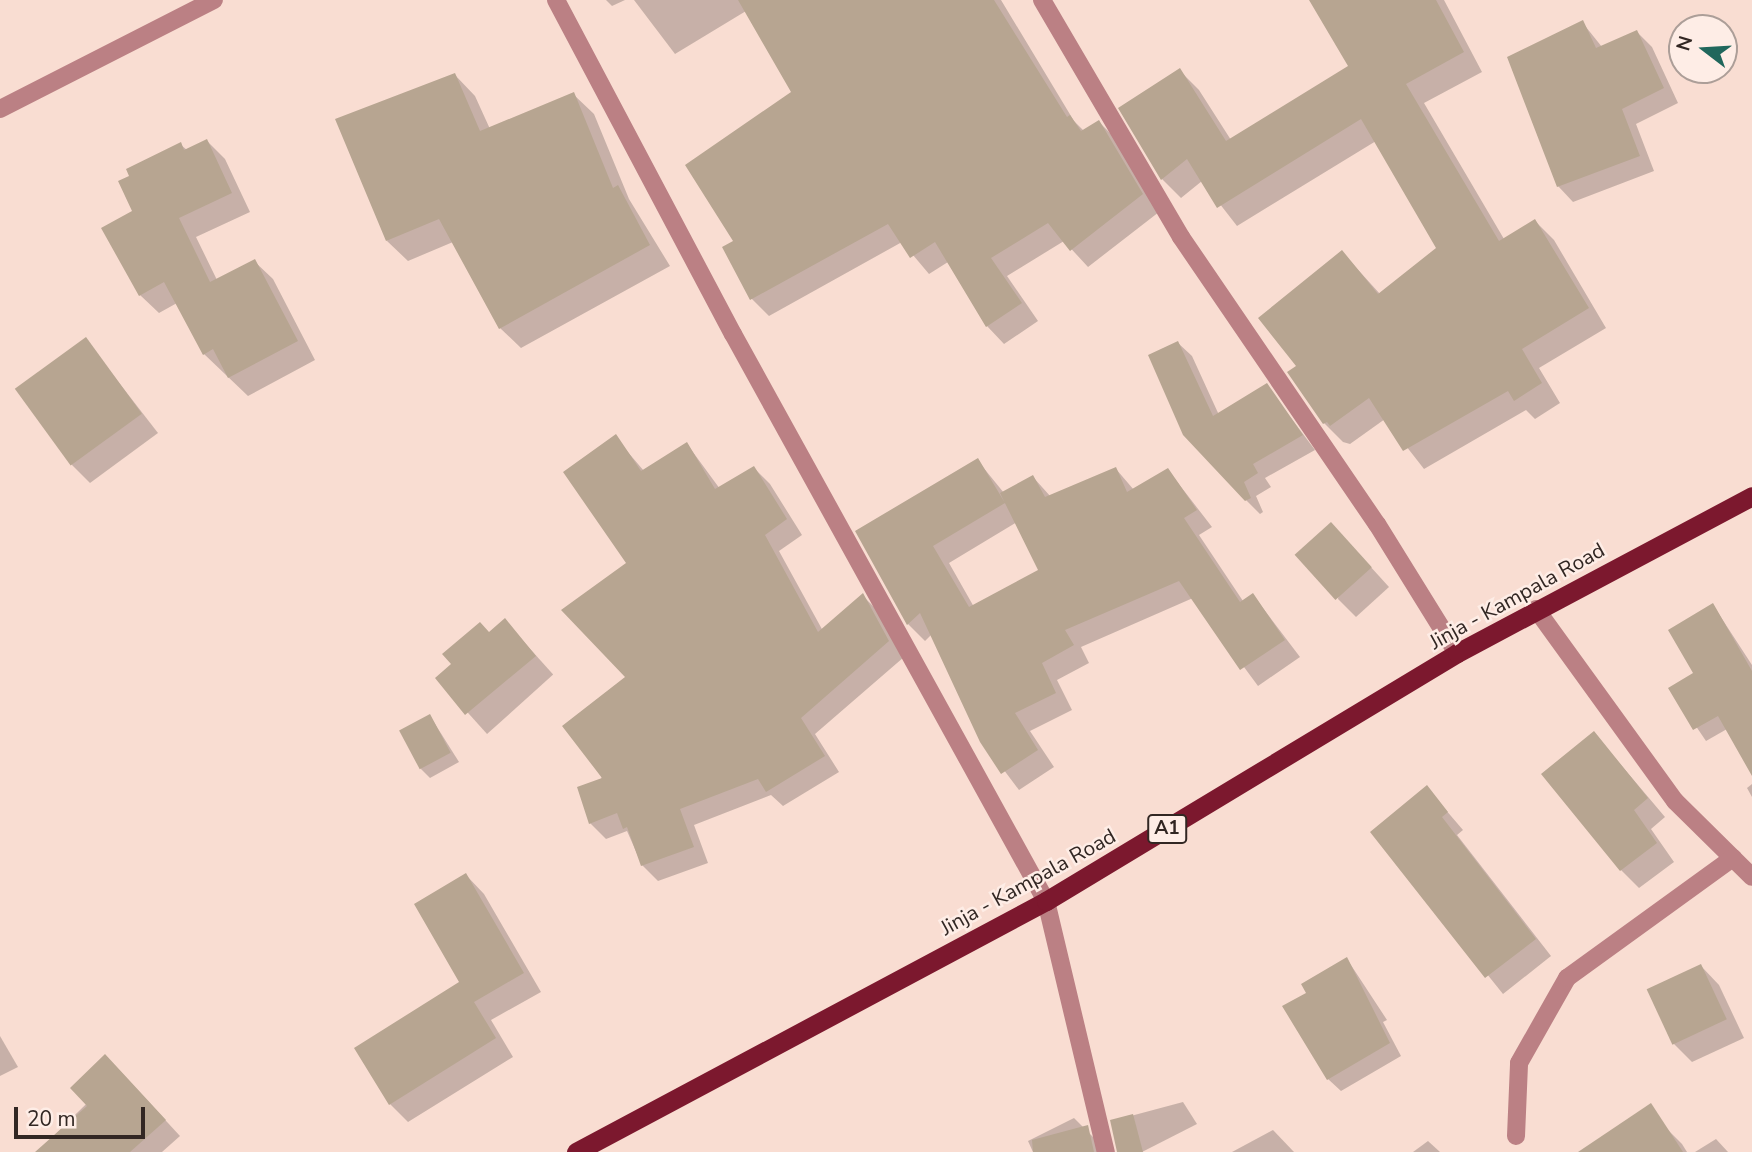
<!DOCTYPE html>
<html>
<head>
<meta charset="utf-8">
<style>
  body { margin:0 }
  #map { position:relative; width:1752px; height:1152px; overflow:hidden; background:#f9ddd2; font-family:"Nunito Sans",sans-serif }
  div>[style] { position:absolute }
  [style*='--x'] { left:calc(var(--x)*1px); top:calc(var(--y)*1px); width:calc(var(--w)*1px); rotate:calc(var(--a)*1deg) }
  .shadow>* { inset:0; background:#0003; transform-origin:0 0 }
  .building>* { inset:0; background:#b7a591; transform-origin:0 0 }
  .minor>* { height:18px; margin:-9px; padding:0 9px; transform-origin:9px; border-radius:9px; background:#bb8084 }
  .trunk>* { height:19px; margin:-9.5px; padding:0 9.5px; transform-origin:9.5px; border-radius:9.5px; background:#7c182e }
  span { translate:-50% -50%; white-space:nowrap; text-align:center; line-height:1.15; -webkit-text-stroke:5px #feede6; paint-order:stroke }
  .shield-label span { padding:2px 5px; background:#feede6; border:2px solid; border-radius:5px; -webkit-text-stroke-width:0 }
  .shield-label { font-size:19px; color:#322723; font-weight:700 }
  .street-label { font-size:21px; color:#322723 }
  .north { position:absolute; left:1668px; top:14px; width:70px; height:70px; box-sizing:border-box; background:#feede6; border:2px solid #ac9e98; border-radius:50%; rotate:287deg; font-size:19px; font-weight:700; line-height:28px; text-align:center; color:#322723 }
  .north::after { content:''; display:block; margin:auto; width:24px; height:32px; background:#20675c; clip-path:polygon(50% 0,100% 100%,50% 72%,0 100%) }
  .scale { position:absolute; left:14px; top:1107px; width:131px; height:32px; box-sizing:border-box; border:4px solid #322723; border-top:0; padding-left:9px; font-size:21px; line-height:24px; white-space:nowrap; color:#322723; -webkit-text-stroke:5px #feede6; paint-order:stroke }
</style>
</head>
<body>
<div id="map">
  <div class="shadow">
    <i style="clip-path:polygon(606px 0,625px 0,612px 6px)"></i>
    <i style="clip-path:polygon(634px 0,1001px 0,1074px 121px,1084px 131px,1099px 122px,1116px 139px,1159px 212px,1088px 267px,1064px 241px,1007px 276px,1038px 321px,1004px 344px,987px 326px,948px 262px,929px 274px,902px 242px,769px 316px,751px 298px,793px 93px,746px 11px,675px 54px)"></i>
    <i style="clip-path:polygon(1314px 0,1444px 0,1482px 72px,1424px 103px,1504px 239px,1535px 221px,1554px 240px,1606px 328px,1539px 368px,1560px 403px,1535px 419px,1526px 410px,1424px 469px,1385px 419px,1350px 444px,1343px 442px,1324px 423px,1298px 367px,1342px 252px,1380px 294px,1439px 248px,1376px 141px,1237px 226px,1202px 181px,1181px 198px,1162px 179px,1180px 71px,1199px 90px,1231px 140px,1351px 66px)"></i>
    <i style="clip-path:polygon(1582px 22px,1602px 47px,1637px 32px,1652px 47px,1678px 103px,1636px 124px,1654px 171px,1573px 202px,1558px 186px)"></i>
    <i style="clip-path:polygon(455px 75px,475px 96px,490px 129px,573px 94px,594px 114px,629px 199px,670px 266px,521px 348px,500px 328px,453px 242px,408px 261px,387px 241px)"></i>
    <i style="clip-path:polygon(207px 141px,225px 159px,250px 212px,196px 237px,217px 280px,254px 261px,273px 279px,315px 360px,248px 396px,204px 354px,177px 303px,159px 313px,140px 295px,135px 212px,181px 145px,187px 150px)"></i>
    <i style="clip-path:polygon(85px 339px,158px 433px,90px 483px,72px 465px)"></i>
    <i style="clip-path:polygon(1178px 343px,1192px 356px,1219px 415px,1267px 386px,1315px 450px,1265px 478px,1271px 487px,1256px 496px,1263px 512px,1260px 514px,1246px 500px)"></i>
    <i style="clip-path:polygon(615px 437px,644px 471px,687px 444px,720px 489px,754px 468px,770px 484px,802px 535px,779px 551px,823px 631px,863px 596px,878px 611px,904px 657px,815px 734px,839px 772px,783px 806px,771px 795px,694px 825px,708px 863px,658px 881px,642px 865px,627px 831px,606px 839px,590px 823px,627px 677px,629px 564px)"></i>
    <i style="clip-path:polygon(evenodd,978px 461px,1004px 493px,1033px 477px,1051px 497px,1116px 469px,1134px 490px,1168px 470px,1212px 527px,1199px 535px,1243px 601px,1253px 595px,1300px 657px,1258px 686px,1193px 598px,1081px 647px,1089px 663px,1057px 680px,1072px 710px,1030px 731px,1054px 767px,1019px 790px,982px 741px,932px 634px,925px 641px,908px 624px,857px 532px,978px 461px,1017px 522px,1041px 571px,974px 607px,949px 563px,1017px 522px)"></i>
    <i style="clip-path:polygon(1349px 543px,1389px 587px,1356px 617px,1338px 599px)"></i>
    <i style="clip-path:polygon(1713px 605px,1752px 665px,1752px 772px,1727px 729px,1706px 741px,1670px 688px,1695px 674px)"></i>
    <i style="left:505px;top:621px;width:72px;height:89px;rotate:48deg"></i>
    <i style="clip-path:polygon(430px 716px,459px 762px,430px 778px,421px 769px)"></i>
    <i style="clip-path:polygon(1594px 733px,1665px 817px,1651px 829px,1674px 862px,1639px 888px,1621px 870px)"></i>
    <i style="clip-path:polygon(1752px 784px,1752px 797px,1747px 788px)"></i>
    <i style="clip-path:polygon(1427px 788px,1463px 830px,1457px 835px,1551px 956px,1503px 994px,1373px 832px)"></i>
    <i style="clip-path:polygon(466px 875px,484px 894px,541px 992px,491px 1020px,513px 1057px,408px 1122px,390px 1104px,461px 983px)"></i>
    <i style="clip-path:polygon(1347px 959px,1387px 1020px,1383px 1022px,1401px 1056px,1341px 1091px,1328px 1079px,1308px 993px)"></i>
    <i style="clip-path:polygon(1701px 966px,1719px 985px,1744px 1038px,1692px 1062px,1674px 1044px)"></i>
    <i style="clip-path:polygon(0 1036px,18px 1067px,0 1076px)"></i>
    <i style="clip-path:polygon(120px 1071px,180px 1136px,162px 1152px,37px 1152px)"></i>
    <i style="clip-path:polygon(1183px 1102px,1197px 1124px,1142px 1152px,1120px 1152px,1112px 1121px)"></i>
    <i style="clip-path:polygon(1074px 1118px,1108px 1152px,1033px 1152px,1028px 1141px)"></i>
    <i style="clip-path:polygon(1666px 1128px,1682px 1144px,1687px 1152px,1645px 1152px)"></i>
    <i style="clip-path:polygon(1273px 1130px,1294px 1152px,1232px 1152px)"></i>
    <i style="clip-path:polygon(1716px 1139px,1728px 1152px,1695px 1152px)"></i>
    <i style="clip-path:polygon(1428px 1141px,1440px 1152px,1413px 1152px)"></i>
  </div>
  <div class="building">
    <i style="clip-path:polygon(738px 0,994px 0,1067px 117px,1070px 115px,1081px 131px,1099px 120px,1143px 194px,1070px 251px,1048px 223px,991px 258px,1022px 303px,986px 327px,935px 242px,910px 258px,888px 224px,750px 300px,722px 247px,733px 241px,685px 165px,791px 92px)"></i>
    <i style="clip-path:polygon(1309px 0,1436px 0,1464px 52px,1406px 84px,1499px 241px,1535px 219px,1589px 308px,1522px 349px,1542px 383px,1514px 401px,1508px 391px,1403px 451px,1369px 398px,1330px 426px,1327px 422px,1323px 424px,1287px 372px,1296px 366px,1258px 318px,1342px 250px,1378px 294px,1436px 248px,1361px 119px,1217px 208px,1187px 159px,1161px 180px,1118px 108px,1180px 68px,1226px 141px,1348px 66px)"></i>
    <i style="clip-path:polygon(1583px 20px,1596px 48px,1637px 30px,1664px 88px,1622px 109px,1640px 156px,1557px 187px,1507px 57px)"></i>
    <i style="clip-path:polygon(455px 73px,480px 131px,574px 92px,613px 188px,618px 185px,650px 245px,499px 329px,439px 219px,386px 241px,335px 119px)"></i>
    <i style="clip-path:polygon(207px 139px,232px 193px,179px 218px,210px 282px,255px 259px,298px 341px,228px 378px,213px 349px,203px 355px,164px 282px,139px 296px,101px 228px,132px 211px,118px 181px,129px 176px,126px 169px,181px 142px,184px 150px)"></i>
    <i style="left:86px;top:337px;width:95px;height:88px;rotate:54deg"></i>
    <i style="clip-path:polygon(1178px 341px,1213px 416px,1267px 383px,1303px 435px,1253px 464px,1258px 473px,1244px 482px,1251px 498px,1245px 501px,1183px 435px,1148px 355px)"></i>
    <i style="clip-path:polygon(616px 434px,641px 471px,687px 442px,715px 489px,754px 466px,787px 519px,765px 535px,818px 632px,863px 593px,889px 641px,801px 718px,825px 756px,766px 792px,758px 779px,680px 809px,694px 847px,641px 866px,627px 827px,623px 829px,617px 813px,589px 824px,577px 787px,602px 778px,562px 726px,625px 677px,561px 610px,626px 563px,563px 472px)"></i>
    <i style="clip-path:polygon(978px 458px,1005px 503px,933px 546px,969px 607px,1038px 570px,1000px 493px,1033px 475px,1045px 497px,1116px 467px,1127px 492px,1168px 468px,1197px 510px,1184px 518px,1240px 602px,1253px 593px,1285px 640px,1240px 670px,1179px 581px,1065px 630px,1074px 645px,1042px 663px,1056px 693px,1015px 713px,1038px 750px,1001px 774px,980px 742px,920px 613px,907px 625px,855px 531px)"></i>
    <i style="left:1331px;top:522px;width:61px;height:49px;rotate:48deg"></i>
    <i style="clip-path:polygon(1713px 603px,1752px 671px,1752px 776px,1718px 716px,1693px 730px,1668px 688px,1693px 673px,1668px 630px)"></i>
    <i style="clip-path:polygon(505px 618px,536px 656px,465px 715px,435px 678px,451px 664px,442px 654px,480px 622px,489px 632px)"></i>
    <i style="left:430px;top:714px;width:44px;height:35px;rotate:62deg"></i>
    <i style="clip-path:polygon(1594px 731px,1648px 798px,1634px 810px,1657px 843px,1620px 871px,1541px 774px)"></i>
    <i style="clip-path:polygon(1427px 785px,1448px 812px,1442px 817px,1536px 939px,1485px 978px,1370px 832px)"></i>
    <i style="clip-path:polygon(466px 873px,524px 973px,474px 1002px,496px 1038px,389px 1105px,354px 1048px,459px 982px,414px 904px)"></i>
    <i style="clip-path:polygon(1347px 957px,1390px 1043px,1327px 1080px,1282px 1006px,1306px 993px,1301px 984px)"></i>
    <i style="left:1701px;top:964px;width:61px;height:60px;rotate:65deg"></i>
    <i style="clip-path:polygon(105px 1054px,166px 1120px,130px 1152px,35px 1152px,87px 1106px,70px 1088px)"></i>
    <i style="clip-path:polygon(1651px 1103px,1683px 1152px,1578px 1152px)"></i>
    <i style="clip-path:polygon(1133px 1114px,1143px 1152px,1117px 1152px,1110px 1120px)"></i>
    <i style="clip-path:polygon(1088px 1125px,1094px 1152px,1033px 1152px,1032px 1140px)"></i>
  </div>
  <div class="minor">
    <i style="--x:556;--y:0;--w:378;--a:62.1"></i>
    <i style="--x:733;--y:334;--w:648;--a:61.1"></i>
    <i style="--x:1046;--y:901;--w:258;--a:76.6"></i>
    <i style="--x:1042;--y:0;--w:275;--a:59.6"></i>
    <i style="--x:1181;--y:237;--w:348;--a:55.7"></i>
    <i style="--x:1377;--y:524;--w:152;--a:58.2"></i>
    <i style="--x:0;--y:109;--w:240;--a:-27"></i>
    <i style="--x:1536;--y:609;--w:237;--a:54.1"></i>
    <i style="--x:1675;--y:801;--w:108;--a:44.6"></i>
    <i style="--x:1516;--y:1136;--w:73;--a:-87.6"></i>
    <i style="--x:1519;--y:1063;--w:98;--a:-60.5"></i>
    <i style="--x:1567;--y:978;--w:205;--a:-35.9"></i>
  </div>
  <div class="trunk">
    <i style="--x:576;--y:1152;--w:533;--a:-28.1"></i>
    <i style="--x:1046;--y:901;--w:480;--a:-31.1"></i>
    <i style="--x:1457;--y:653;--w:334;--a:-28"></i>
  </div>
  <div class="shield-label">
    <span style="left:1167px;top:829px">A1</span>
  </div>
  <div class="street-label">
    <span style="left:1517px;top:596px;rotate:-29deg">Jinja - Kampala Road</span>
    <span style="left:1028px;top:882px;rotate:-29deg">Jinja - Kampala Road</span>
  </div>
  <div class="north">N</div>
  <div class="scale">20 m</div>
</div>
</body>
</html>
